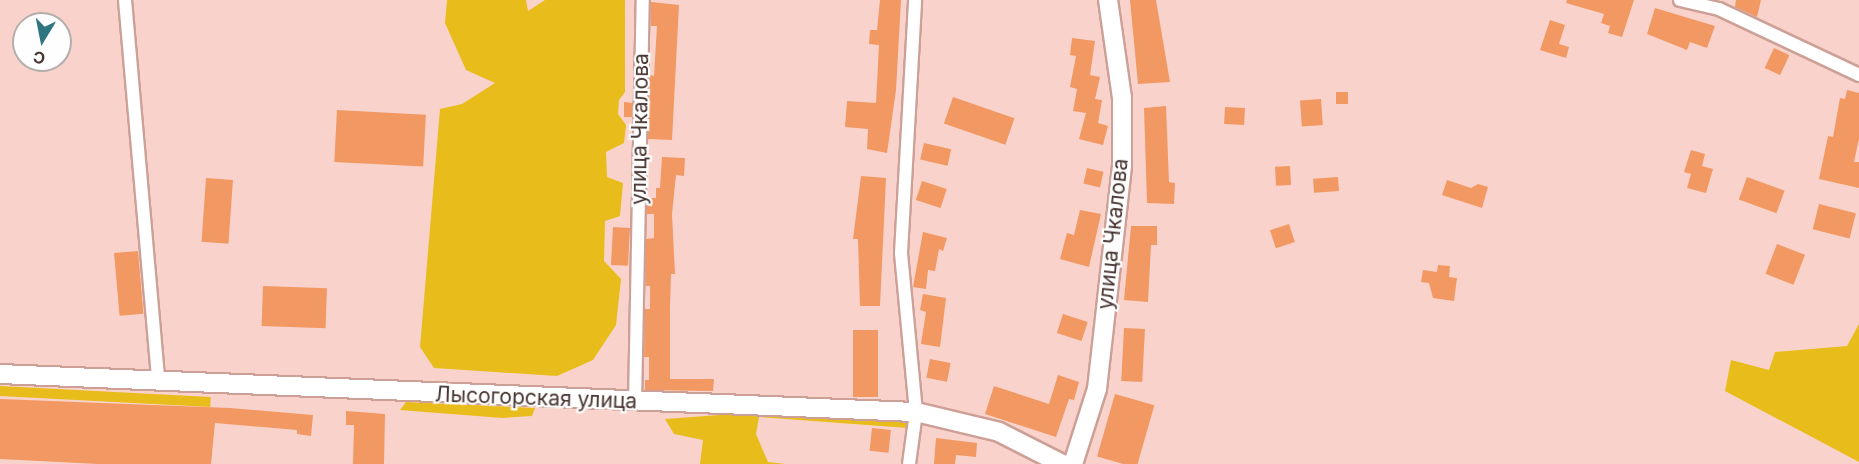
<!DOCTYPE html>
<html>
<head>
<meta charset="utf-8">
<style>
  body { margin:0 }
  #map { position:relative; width:1859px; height:464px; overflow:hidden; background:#f9d3cb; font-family:Inter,sans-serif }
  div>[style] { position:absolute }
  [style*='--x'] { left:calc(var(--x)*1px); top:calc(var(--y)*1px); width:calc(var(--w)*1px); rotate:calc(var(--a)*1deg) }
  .green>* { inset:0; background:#e8bc1b; transform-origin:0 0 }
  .building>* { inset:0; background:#f29862; transform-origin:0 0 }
  .roads { filter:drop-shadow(2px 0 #cda097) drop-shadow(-2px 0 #cda097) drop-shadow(0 2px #cda097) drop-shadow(0 -2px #cda097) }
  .street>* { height:12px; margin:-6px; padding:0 6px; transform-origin:6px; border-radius:6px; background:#fff }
  .secondary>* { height:18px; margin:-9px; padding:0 9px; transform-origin:9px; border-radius:9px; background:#fff }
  span { translate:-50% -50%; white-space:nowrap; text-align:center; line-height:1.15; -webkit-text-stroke:4.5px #fefefe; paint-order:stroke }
  .street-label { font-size:21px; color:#473531 }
  .north { position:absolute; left:12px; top:12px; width:60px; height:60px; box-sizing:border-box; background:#fefefe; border:2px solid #b5aeac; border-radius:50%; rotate:190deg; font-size:16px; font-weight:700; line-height:24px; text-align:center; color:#473531 }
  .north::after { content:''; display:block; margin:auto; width:21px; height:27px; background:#2e7481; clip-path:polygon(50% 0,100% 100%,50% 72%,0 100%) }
</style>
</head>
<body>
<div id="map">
  <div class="green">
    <i style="clip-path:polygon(447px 0,526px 0,528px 11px,545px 0,625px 0,625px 92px,619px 100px,618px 114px,626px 125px,624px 143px,606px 152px,607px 177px,623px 183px,620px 216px,605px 221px,604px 261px,621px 279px,616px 325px,593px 360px,557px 376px,434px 368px,420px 347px,440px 109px,462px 104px,495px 83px,466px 70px,445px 23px)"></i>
    <i style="clip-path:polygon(1859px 324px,1859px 462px,1725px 391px,1731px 360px,1769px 370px,1775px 352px,1847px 346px)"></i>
    <i style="left:0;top:386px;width:211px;height:10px;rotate:3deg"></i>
    <i style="clip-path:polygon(406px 402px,535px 408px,532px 416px,502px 418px,400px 410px)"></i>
    <i style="clip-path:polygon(761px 412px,904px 419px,908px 428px,759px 417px,756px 434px,768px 462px,786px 464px,700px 464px,703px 440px,674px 434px,665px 419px)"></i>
  </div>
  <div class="building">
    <i style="clip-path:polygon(880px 0,901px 0,896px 90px,887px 153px,867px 149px,868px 129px,845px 127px,847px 101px,876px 103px,879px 45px,869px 44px,870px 30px,877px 30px)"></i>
    <i style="clip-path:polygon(1130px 0,1156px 0,1170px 82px,1138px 84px)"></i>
    <i style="clip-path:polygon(1567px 0,1634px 0,1622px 37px,1608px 33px,1610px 26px,1601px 23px,1604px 14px,1566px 3px)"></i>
    <i style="clip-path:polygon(1736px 0,1761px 0,1757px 17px,1735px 7px)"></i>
    <i style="clip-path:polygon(651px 2px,679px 5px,672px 140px,648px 139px,650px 75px,654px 76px,657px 26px,651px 26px)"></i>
    <i style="clip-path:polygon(1655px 8px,1715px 26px,1707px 48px,1690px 42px,1687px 50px,1647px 34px)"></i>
    <i style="clip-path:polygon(1550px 20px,1565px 25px,1559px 44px,1569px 47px,1566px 58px,1540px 50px)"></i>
    <i style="clip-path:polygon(1072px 38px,1095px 41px,1090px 75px,1100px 77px,1095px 99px,1102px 100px,1098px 123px,1108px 126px,1103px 145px,1079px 139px,1086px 113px,1073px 111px,1077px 89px,1070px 87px,1076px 56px,1070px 55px)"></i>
    <i style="left:1774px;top:48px;width:17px;height:22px;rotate:25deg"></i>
    <i style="clip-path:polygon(1847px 90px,1859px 93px,1859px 139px,1854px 162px,1859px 162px,1859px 188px,1819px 179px,1828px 136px,1833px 137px,1840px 98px,1845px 99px)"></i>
    <i style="left:1336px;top:92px;width:12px;height:12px"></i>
    <i style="left:953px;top:97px;width:65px;height:28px;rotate:19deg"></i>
    <i style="left:1321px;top:99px;width:26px;height:21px;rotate:86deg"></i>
    <i style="clip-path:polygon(624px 102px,633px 103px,632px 117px,624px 117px)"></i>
    <i style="clip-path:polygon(1166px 106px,1169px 182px,1175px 183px,1174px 204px,1147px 203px,1144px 108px)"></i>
    <i style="left:1225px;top:107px;width:20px;height:17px;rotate:3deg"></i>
    <i style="left:337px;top:110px;width:89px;height:52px;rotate:3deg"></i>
    <i style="left:924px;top:143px;width:28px;height:17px;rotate:13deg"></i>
    <i style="clip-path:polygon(1691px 150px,1705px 154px,1702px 166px,1713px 169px,1706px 193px,1687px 188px,1691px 174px,1684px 172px)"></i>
    <i style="clip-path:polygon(662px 157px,685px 158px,684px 176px,676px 175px,672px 214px,675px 274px,671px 274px,670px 309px,670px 379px,714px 379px,713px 391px,645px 390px,645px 380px,649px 380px,649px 357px,644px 357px,645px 309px,650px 309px,650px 286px,646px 286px,646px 239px,654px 238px,654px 214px,647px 214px,647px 198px,656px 198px,656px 188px,660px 188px)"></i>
    <i style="left:1290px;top:166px;width:19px;height:15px;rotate:87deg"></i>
    <i style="left:1087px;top:168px;width:17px;height:16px;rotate:13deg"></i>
    <i style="clip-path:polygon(861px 176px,886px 178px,880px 306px,860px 306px,858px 239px,853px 239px)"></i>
    <i style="left:1338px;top:177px;width:14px;height:25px;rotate:86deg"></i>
    <i style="left:1747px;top:177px;width:40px;height:24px;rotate:20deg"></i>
    <i style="left:206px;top:178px;width:27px;height:64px;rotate:4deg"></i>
    <i style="clip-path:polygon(1447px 180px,1471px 188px,1478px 184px,1488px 187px,1482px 208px,1442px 195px)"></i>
    <i style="left:922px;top:181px;width:26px;height:20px;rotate:18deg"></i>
    <i style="left:1819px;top:204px;width:38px;height:26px;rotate:14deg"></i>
    <i style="clip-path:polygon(1080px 210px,1101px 214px,1089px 267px,1060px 259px,1067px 233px,1074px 235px)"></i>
    <i style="left:1289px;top:224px;width:19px;height:20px;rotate:72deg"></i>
    <i style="clip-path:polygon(1131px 226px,1157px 226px,1157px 245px,1151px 245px,1148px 302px,1124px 300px)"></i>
    <i style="left:613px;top:227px;width:17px;height:38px;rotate:3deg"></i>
    <i style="clip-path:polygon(923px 232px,947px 238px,943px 251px,939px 249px,935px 271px,928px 270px,926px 289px,913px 287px)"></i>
    <i style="left:1777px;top:244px;width:30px;height:32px;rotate:21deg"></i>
    <i style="left:138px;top:251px;width:63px;height:24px;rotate:85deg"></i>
    <i style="clip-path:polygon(1438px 265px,1450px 266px,1449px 277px,1457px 278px,1454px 301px,1433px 298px,1429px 283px,1421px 282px,1423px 270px,1437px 272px)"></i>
    <i style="left:263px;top:286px;width:64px;height:40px;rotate:2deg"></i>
    <i style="clip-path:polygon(923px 294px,946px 298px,940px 347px,921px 344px,926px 312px,920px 310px)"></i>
    <i style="left:1063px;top:314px;width:26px;height:20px;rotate:18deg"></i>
    <i style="left:1124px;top:328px;width:21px;height:53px;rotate:3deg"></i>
    <i style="left:878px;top:330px;width:67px;height:25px;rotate:90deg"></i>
    <i style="left:930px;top:359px;width:21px;height:19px;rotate:11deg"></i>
    <i style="clip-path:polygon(1058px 375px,1079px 382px,1074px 400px,1069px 399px,1056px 437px,985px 414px,994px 386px,1049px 404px)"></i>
    <i style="left:1115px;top:394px;width:41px;height:65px;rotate:16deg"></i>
    <i style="clip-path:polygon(0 399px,230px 408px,313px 415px,311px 436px,297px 434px,297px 430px,215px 423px,211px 464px,98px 464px,0 459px)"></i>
    <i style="clip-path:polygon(346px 411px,385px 414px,384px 464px,353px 464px,354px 425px,346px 425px)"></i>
    <i style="left:872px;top:428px;width:19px;height:23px;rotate:6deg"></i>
    <i style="clip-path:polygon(936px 438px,977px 443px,976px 457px,956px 455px,955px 464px,934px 464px)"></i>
  </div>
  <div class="roads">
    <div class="street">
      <i style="--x:125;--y:0;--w:382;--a:85"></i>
      <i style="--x:1680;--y:0;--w:40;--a:13"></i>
      <i style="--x:1719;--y:9;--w:155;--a:25.2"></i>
      <i style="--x:635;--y:402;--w:402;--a:-88.9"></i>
      <i style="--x:909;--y:464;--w:52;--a:-82.3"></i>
      <i style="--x:916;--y:412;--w:160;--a:-95.4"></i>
      <i style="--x:901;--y:253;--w:253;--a:-86.8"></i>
    </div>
    <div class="secondary">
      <i style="--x:0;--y:374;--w:917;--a:2.38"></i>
      <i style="--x:916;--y:412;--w:85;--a:13.5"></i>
      <i style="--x:999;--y:432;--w:71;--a:26.9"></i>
      <i style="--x:1073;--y:464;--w:79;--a:-72.3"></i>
      <i style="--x:1097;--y:389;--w:225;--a:-83.6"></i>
      <i style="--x:1122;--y:165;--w:67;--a:-90"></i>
      <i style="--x:1122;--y:98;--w:99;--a:-98.1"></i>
    </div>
  </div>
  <div class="street-label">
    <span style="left:640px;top:129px;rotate:-89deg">улица Чкалова</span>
    <span style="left:1113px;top:234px;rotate:-84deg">улица Чкалова</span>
    <span style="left:536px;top:398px;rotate:2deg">Лысогорская улица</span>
  </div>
  <div class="north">С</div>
</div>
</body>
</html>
